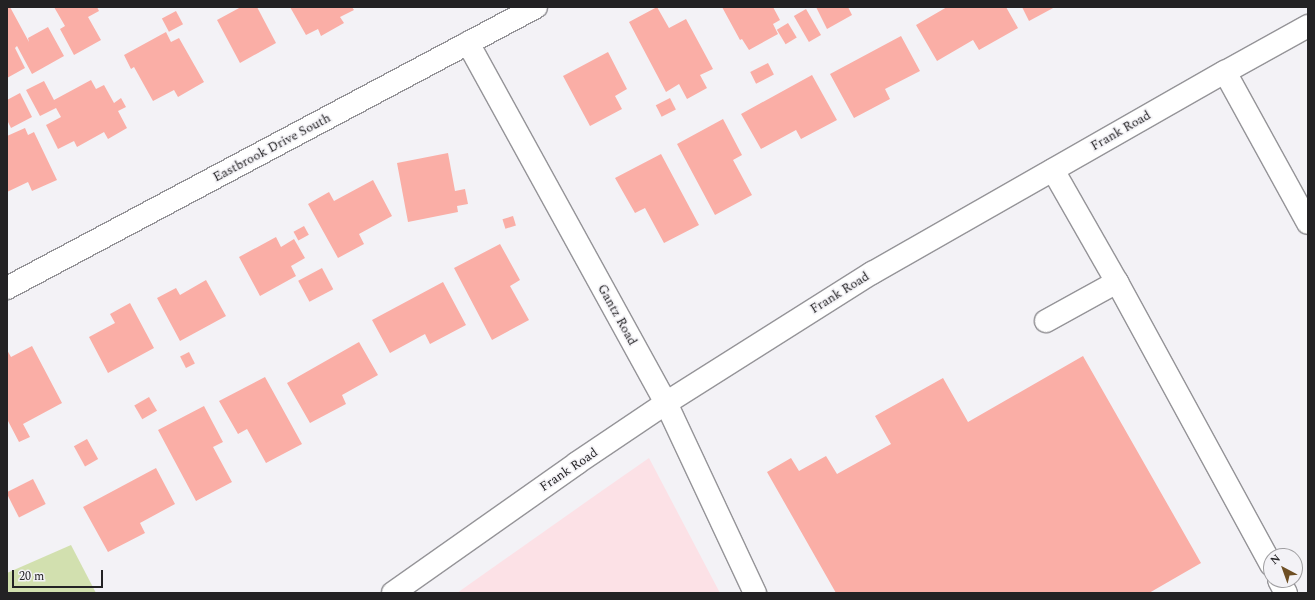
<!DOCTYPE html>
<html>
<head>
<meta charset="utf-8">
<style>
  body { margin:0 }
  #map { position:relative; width:1315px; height:600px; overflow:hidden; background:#f3f2f6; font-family:Spectral,serif }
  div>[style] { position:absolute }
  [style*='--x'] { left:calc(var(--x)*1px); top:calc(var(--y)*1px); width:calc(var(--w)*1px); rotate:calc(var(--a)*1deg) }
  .education>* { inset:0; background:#fce1e6 }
  .green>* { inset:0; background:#d2e0af }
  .building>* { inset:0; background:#faaea6; transform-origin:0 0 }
  .roads { filter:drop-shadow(1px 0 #959498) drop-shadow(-1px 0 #959498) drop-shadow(0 1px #959498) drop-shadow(0 -1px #959498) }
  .minor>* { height:22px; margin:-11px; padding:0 11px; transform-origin:11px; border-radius:11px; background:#fff }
  .major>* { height:22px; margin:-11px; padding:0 11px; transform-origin:11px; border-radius:11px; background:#fff }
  span { translate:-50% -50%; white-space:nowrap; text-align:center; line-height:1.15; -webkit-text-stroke:3px #f3f2f6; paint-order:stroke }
  .street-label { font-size:13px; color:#232224 }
  .frame { position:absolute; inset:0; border:8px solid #232224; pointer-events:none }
  .north { position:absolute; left:1263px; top:548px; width:40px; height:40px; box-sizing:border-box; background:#f3f2f6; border:1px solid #a09fa2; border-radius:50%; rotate:319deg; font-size:11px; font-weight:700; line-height:16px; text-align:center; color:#232224 }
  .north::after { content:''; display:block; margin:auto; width:14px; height:18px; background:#6e4f24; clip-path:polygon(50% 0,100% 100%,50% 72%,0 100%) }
  .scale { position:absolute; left:12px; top:570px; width:91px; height:18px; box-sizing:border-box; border:2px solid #232224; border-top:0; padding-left:5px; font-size:12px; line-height:14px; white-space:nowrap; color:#232224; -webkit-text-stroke:3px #f3f2f6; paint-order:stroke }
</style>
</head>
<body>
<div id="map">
  <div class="education">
    <i style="clip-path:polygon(649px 458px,720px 593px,457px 593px,603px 490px)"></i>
  </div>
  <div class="green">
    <i style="clip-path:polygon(71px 545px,96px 593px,7px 593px,7px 573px)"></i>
  </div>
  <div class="building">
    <i style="clip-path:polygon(7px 7px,10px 7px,29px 42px,28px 38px,48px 27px,64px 56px,32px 74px,17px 46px,15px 48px,25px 68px,7px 78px)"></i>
    <i style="clip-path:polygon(54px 7px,97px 7px,99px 11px,88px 17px,101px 40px,74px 55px,60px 29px,65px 26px)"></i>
    <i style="clip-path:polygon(241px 7px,257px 7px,276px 43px,240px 63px,217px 20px)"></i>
    <i style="clip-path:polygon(290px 7px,352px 7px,354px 10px,340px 17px,344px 23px,321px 36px,318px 29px,306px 35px)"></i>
    <i style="clip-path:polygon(657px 7px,669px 28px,686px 19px,713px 69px,700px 75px,707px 88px,687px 99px,679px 84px,666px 92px,629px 22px)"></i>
    <i style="clip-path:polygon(722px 7px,773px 7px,780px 20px,773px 24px,778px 34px,749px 50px,742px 39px,740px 40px)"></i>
    <i style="clip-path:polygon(816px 7px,848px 7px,852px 15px,827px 29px)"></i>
    <i style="clip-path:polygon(947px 7px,1006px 7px,1018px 28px,979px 50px,973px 40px,937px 61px,916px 25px)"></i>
    <i style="clip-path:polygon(1022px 7px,1055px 7px,1029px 21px)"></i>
    <i style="left:806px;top:9px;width:30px;height:14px;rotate:60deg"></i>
    <i style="left:176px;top:11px;width:15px;height:16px;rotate:62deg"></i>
    <i style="left:788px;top:23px;width:17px;height:13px;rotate:59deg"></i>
    <i style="clip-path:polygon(166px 32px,171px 42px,179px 38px,204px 82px,178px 97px,174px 90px,153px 101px,134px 67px,131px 69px,124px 55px)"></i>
    <i style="clip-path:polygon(901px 36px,920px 71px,885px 89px,890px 99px,854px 118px,830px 74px)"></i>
    <i style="clip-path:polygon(608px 52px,627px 89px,615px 96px,622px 109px,590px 126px,563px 76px)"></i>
    <i style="left:768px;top:63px;width:13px;height:20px;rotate:63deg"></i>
    <i style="clip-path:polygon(812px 75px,837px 120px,801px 139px,796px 130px,761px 149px,741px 114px)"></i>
    <i style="clip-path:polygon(91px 80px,96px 89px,104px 85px,114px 103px,121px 98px,126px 107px,118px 111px,127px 128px,108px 139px,104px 132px,77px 147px,74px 141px,58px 149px,46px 125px,61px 117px,56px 108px,40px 116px,26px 90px,44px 81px,54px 100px)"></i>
    <i style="clip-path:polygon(20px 93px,32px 117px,11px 128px,7px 120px,7px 100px)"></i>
    <i style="left:670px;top:98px;width:13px;height:16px;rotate:63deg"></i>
    <i style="clip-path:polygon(723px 119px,742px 155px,733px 160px,752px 195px,715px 215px,677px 144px)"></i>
    <i style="clip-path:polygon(25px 128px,28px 135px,34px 132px,57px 180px,32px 191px,28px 182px,7px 192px,7px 136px)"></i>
    <i style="clip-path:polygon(448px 153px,455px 191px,465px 189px,468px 204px,457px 206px,458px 212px,408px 222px,397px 163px)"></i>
    <i style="clip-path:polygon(661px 154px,699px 225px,664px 243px,645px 208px,635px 213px,615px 178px)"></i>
    <i style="clip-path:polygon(373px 180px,392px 216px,359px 234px,364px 244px,338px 258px,308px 204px,329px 192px,334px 201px)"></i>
    <i style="left:513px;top:216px;width:10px;height:11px;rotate:73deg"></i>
    <i style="left:304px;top:226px;width:10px;height:12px;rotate:61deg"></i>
    <i style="clip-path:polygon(276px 237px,281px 247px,294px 239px,305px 258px,291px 266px,296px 276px,260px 296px,239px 257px)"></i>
    <i style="clip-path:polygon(500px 244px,520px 280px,510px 286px,529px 320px,492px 340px,454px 268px)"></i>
    <i style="left:322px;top:268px;width:24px;height:27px;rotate:62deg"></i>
    <i style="clip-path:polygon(206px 280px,226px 316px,180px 341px,157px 298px,176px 288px,180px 295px)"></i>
    <i style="clip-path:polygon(443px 282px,466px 325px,430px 344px,425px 334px,390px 353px,372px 320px)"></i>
    <i style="clip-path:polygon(130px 303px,154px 348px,108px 373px,89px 337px,115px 323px,110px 314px)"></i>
    <i style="clip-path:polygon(359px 342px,378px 375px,342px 395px,346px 404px,310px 423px,287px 383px)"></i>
    <i style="clip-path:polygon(32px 346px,62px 403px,23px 424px,30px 437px,19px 442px,7px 419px,7px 350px,11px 357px)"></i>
    <i style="left:189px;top:352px;width:13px;height:10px;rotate:63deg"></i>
    <i style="clip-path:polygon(1083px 356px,1201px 563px,1149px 593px,836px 593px,767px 472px,791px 458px,799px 471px,826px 456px,837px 474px,891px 444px,875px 416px,943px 378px,968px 422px)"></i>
    <i style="clip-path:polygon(265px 377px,302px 444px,266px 463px,247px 429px,238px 434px,219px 401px)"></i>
    <i style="left:149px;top:397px;width:16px;height:17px;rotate:60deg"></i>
    <i style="clip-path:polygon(204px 406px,223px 442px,213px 447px,232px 482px,196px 501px,158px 430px)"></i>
    <i style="left:87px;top:439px;width:23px;height:15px;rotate:61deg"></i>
    <i style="clip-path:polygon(156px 468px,175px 504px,140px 523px,145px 533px,108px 552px,83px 507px)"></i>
    <i style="left:33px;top:479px;width:28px;height:30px;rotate:63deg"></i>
  </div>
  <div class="roads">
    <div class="minor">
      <i style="--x:468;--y:43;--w:411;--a:61.2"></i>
      <i style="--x:1225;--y:72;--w:172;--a:61.2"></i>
      <i style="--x:1053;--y:170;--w:129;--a:60.3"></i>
      <i style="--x:1117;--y:282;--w:322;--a:61.4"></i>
      <i style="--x:7;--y:288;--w:599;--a:-27.98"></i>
      <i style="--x:1046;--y:321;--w:81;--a:-28.8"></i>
      <i style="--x:1279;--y:580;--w:15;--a:62"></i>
    </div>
    <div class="major">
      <i style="--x:666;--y:403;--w:210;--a:64.9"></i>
      <i style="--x:393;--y:593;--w:225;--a:-35.2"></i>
      <i style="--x:577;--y:463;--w:107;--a:-34"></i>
      <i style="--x:666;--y:403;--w:244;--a:-32.3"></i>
      <i style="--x:872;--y:273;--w:406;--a:-29.7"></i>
      <i style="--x:1225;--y:72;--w:95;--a:-29"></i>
    </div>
  </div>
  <div class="street-label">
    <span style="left:1121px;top:131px;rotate:-30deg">Frank Road</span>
    <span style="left:272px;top:148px;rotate:-28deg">Eastbrook Drive South</span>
    <span style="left:840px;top:293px;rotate:-32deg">Frank Road</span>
    <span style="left:617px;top:315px;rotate:61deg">Gantz Road</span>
    <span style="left:569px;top:470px;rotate:-34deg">Frank Road</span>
  </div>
  <div class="frame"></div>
  <div class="north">N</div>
  <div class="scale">20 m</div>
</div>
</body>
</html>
